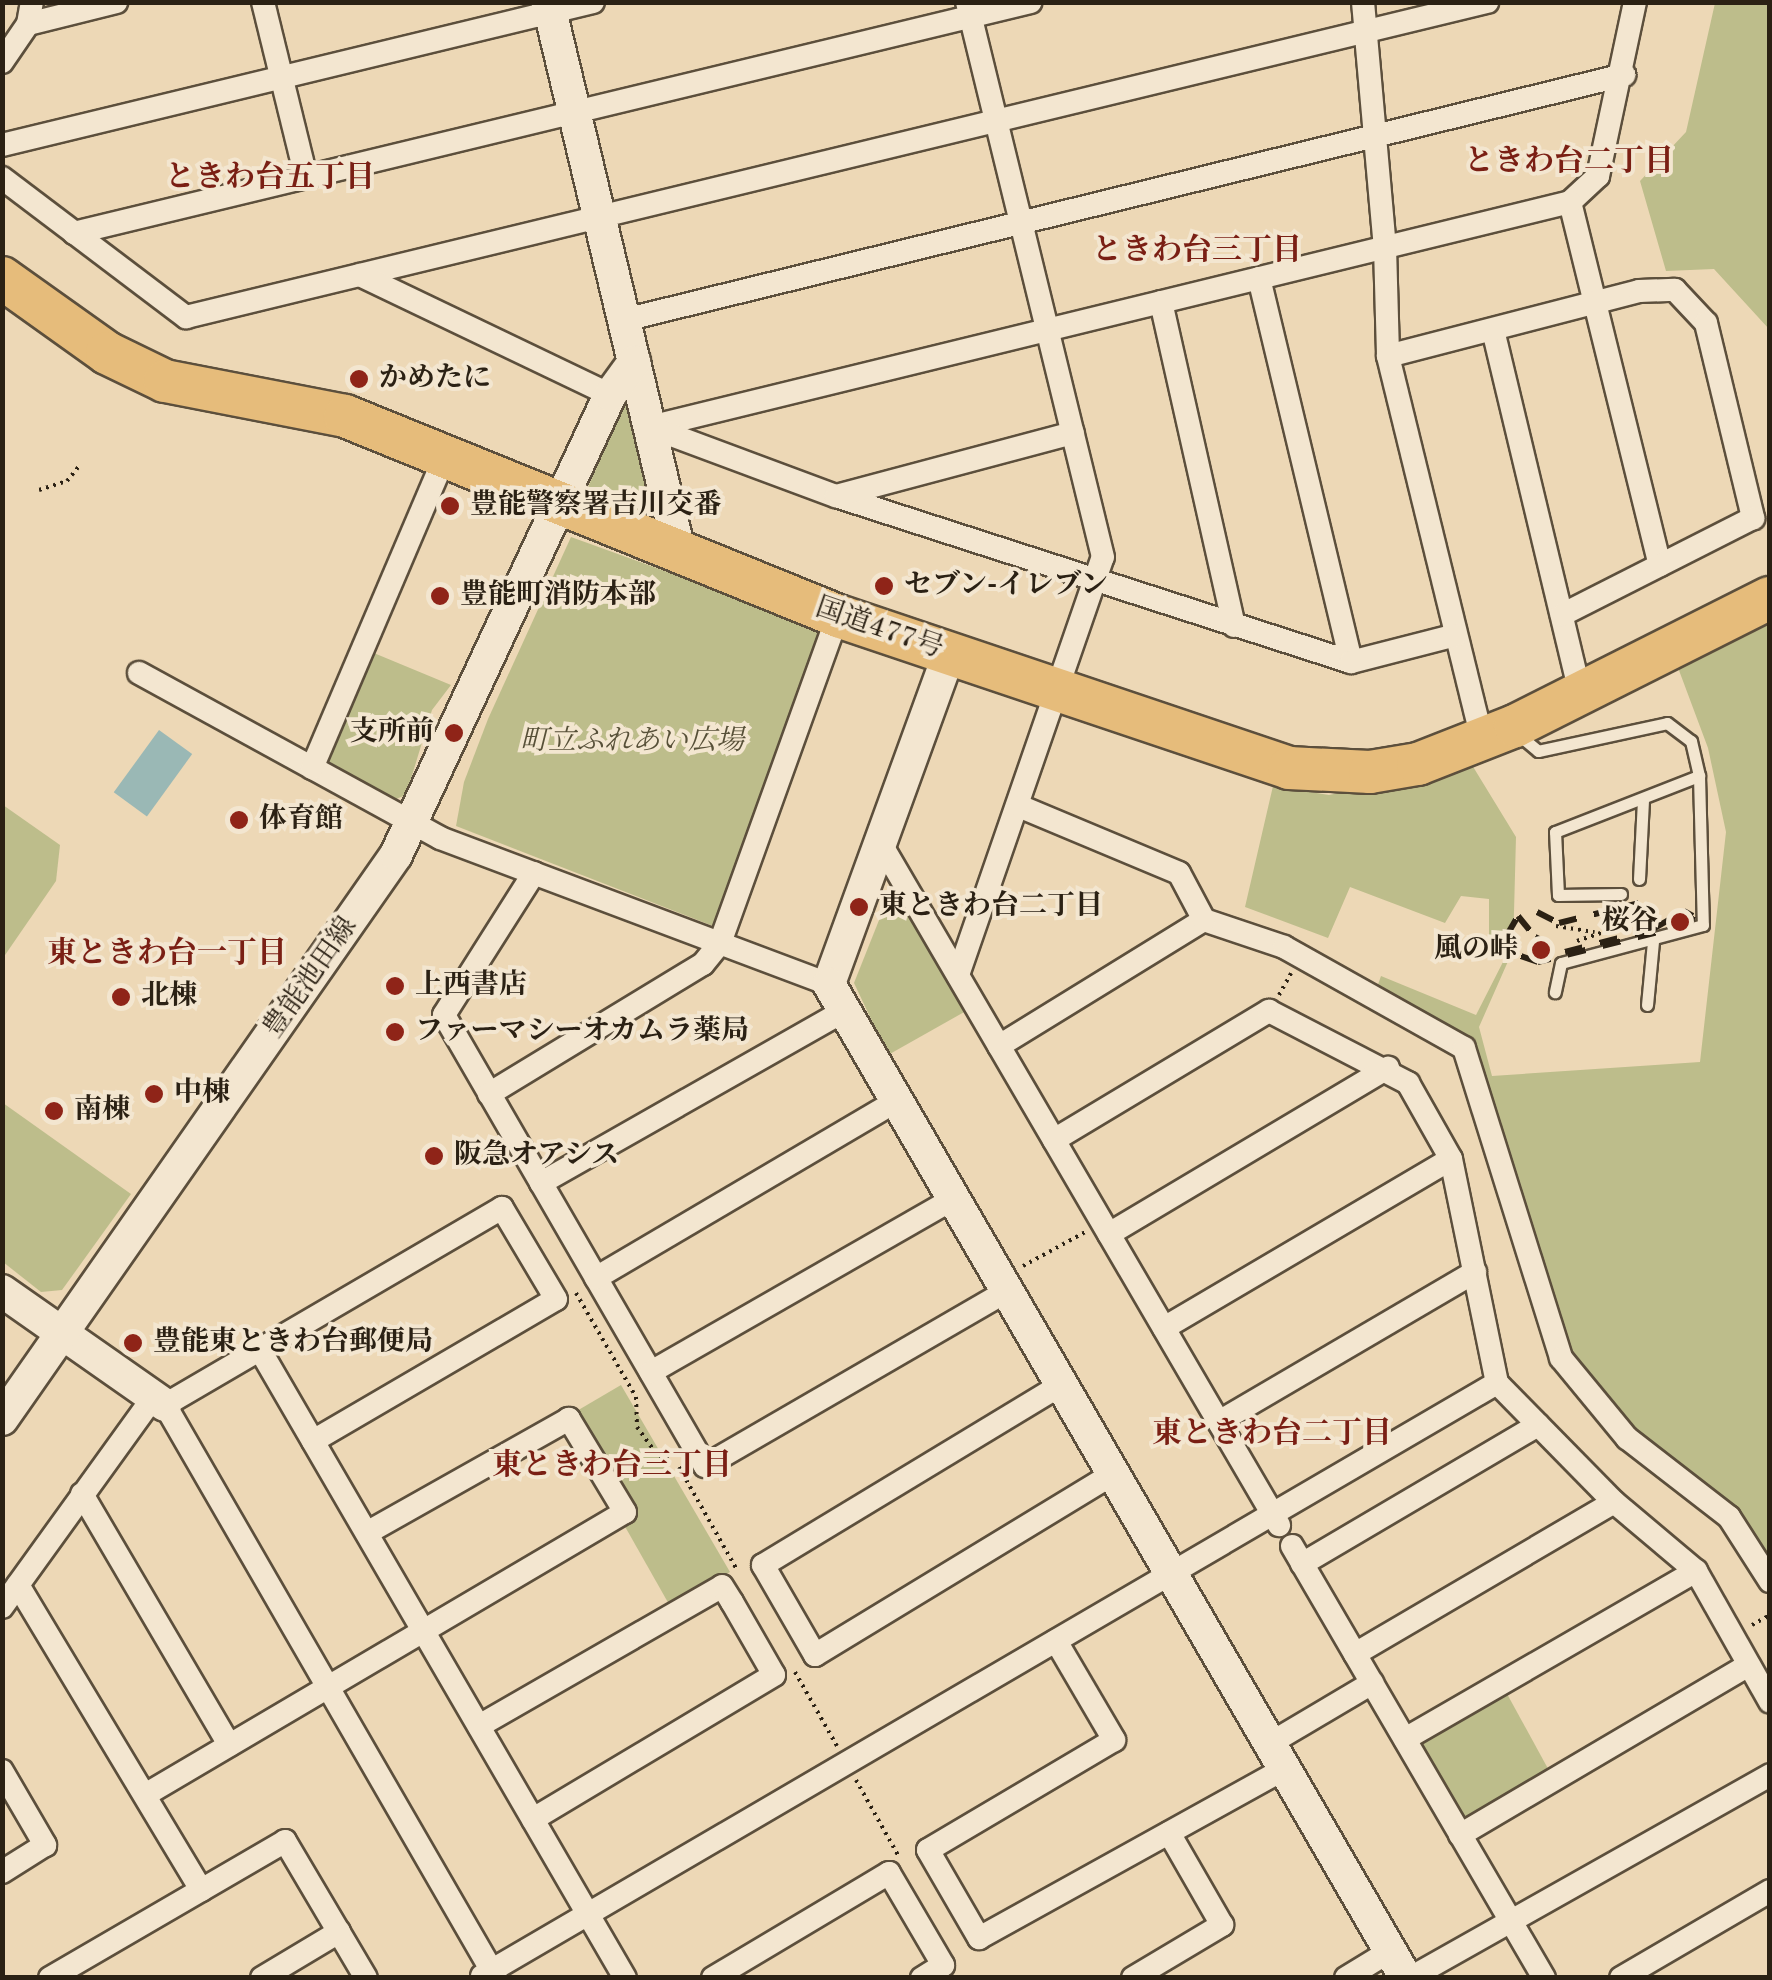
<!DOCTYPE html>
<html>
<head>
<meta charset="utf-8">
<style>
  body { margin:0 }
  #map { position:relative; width:1772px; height:1980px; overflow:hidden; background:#edd8b6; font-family:"Old Standard TT","Noto Serif JP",serif }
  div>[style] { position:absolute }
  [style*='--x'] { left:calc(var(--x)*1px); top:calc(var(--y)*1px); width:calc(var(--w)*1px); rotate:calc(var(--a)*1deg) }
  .green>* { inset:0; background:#bdbd8b }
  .water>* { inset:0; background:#9ab8b5; transform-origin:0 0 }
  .path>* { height:4px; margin-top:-2px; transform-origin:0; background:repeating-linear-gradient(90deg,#2b2114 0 2.5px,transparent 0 7.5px) }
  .roads { filter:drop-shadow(2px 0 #5c4f3c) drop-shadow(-2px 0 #5c4f3c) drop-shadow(0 2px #5c4f3c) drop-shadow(0 -2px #5c4f3c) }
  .lane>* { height:11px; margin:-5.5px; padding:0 5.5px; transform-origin:5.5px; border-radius:5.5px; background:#f3e6d0 }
  .street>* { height:22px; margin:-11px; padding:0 11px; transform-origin:11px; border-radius:11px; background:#f3e6d0 }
  .secondary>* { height:32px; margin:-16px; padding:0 16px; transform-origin:16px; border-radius:16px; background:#f3e6d0 }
  .highway>* { height:42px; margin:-21px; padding:0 21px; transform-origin:21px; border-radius:21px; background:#e6bc7b }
  .rail>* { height:6px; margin-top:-3px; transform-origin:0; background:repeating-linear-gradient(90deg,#2b2114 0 18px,transparent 0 36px) }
  .dots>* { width:28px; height:28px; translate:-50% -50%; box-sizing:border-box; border:5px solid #f3e6d0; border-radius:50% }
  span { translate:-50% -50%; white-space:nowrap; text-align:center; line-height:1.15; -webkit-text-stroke:8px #f3e6d0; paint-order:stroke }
  .poi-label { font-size:28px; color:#2b2114; font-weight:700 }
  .left { translate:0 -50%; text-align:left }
  .right { translate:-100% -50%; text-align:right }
  .street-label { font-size:28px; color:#2b2114 }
  .park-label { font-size:28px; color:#575038; font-style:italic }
  .neighbourhood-label { font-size:30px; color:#7a1f14; font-weight:700 }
  .frame { position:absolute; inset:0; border:5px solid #2b2114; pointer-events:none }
</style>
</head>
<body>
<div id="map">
  <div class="green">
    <i style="clip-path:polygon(1715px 3px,1769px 3px,1769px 329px,1714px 269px,1666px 271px,1640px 181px,1686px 132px)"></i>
    <i style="clip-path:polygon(627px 400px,661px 525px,590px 497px,587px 489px)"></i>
    <i style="clip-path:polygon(571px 537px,805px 622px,819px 633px,713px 926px,456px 826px,464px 782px,488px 719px)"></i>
    <i style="clip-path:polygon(1769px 613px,1769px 1565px,1635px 1432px,1563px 1345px,1471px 1039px,1375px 993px,1381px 976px,1476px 1015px,1505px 958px,1489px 939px,1489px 899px,1461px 896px,1445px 923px,1350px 887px,1328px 938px,1245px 907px,1273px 786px,1329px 795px,1472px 765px,1516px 837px,1513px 950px,1479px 1027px,1492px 1076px,1700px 1062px,1726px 832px,1708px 748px,1677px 665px)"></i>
    <i style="clip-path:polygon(369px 651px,451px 685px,432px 710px,406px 795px,391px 801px,329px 764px,325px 750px)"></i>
    <i style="clip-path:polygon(3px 805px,60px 845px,56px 881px,3px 958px)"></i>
    <i style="clip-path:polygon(893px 885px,966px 1011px,888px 1055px,854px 983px)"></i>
    <i style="clip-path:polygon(3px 1103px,131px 1194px,62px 1290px,41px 1292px,3px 1262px)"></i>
    <i style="clip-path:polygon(621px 1385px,730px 1572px,670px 1606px,623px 1523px,575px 1412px)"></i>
    <i style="clip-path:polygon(1506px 1692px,1552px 1776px,1470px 1824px,1457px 1821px,1420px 1753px,1425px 1739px)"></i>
  </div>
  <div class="water">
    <i style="left:159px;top:730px;width:41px;height:77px;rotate:36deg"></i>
  </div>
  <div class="path">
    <i style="--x:39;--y:490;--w:29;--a:-18"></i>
    <i style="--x:67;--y:481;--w:19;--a:-51"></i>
    <i style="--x:1556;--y:926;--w:39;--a:9"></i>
    <i style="--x:1577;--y:941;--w:88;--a:-18.6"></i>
    <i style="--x:1279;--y:995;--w:25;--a:-61"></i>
    <i style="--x:1023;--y:1266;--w:71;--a:-28.7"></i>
    <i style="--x:576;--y:1293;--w:120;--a:60"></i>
    <i style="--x:636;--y:1397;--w:30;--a:88"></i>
    <i style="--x:637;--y:1427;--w:37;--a:54"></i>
    <i style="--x:659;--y:1457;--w:13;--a:-9"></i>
    <i style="--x:679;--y:1467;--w:116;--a:60.6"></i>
    <i style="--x:1752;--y:1625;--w:21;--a:-29"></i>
    <i style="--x:795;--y:1672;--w:85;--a:60.4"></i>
    <i style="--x:856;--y:1780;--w:86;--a:60.8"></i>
  </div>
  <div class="roads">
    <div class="lane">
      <i style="--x:1519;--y:735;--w:25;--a:40"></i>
      <i style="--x:1538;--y:751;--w:132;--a:-12.2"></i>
      <i style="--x:1667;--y:723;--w:30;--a:37"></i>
      <i style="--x:1691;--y:741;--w:36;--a:77"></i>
      <i style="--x:1699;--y:776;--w:149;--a:88.5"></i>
      <i style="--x:1703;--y:925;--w:147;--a:165"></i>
      <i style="--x:1561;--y:963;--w:30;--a:102"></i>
      <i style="--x:1639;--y:879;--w:79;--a:-87.1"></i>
      <i style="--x:1621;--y:894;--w:63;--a:179.1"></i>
      <i style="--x:1558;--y:895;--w:63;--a:-92.7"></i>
      <i style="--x:1555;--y:832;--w:155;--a:-21.3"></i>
      <i style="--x:1647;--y:1005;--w:64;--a:-84.6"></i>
    </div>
    <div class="street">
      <i style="--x:263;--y:2;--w:180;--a:76.2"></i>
      <i style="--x:1363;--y:2;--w:246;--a:84.9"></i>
      <i style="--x:1385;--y:247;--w:109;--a:88.4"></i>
      <i style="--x:1388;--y:356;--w:395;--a:76.2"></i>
      <i style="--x:1635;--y:2;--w:178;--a:102"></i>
      <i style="--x:1598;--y:176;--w:38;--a:137"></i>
      <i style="--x:1570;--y:202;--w:374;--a:76.1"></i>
      <i style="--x:28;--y:24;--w:91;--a:-14"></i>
      <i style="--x:2;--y:62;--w:46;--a:-55.6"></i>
      <i style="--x:28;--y:24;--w:22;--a:-80"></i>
      <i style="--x:2;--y:145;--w:608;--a:-13.6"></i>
      <i style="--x:2;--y:178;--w:231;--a:37.1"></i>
      <i style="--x:186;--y:317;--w:1339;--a:-13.61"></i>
      <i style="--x:74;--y:233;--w:984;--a:-13.57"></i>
      <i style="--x:360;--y:275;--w:277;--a:25.6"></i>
      <i style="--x:1259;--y:278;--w:395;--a:76.5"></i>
      <i style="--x:1161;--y:302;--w:332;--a:77.3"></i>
      <i style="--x:624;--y:320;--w:1030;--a:-13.77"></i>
      <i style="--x:1493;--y:330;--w:372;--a:76.5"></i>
      <i style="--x:1388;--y:356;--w:259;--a:-14.5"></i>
      <i style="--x:1639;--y:291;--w:36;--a:-2"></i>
      <i style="--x:1675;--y:290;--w:45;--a:46.8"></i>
      <i style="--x:1706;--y:323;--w:201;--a:76.4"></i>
      <i style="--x:1753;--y:518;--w:214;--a:153.1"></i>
      <i style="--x:650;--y:427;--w:947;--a:-13.74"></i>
      <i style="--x:650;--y:427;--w:198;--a:20.4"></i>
      <i style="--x:836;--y:496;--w:541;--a:17.87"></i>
      <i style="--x:1351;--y:662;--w:108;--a:-14.4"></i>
      <i style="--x:836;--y:496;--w:245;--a:-14.9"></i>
      <i style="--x:139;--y:673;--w:343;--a:28.7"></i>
      <i style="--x:440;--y:838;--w:415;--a:20.6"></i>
      <i style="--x:312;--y:768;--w:339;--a:-66.9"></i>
      <i style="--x:881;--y:844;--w:789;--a:59.7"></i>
      <i style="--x:534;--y:873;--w:168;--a:122.4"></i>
      <i style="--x:444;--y:1015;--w:521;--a:59.94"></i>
      <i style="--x:705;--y:1466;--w:345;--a:-30.1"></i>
      <i style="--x:1204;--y:920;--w:84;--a:18.6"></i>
      <i style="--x:1284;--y:947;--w:206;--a:29.3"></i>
      <i style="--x:1464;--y:1048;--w:325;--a:72.6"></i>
      <i style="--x:1561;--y:1358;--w:104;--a:50.5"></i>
      <i style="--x:1627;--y:1438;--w:129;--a:37.8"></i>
      <i style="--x:1729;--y:1517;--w:76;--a:57.4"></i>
      <i style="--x:958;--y:975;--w:442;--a:-70.9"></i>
      <i style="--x:1103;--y:557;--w:571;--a:-103.77"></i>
      <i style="--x:999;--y:1046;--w:241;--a:-31.6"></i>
      <i style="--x:1204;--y:920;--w:53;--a:-118"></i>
      <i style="--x:1179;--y:873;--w:171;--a:-157.3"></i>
      <i style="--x:489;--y:1094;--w:250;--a:-31.3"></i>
      <i style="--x:703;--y:964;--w:27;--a:-51"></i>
      <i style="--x:720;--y:943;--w:348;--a:-70.2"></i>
      <i style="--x:1054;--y:1140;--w:251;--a:-31"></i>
      <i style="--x:1269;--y:1011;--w:157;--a:27.4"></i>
      <i style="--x:1408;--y:1083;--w:87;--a:60.5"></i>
      <i style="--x:1451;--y:1159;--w:229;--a:78.4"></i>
      <i style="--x:1497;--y:1383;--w:167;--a:45.5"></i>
      <i style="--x:1614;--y:1502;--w:107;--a:40.1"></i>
      <i style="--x:1696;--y:1571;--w:150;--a:60.5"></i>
      <i style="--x:541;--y:1183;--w:344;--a:-29.6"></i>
      <i style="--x:1109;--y:1234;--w:325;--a:-30.8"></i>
      <i style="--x:596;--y:1278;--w:345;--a:-30.5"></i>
      <i style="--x:1164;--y:1328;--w:333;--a:-30.5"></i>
      <i style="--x:260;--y:1350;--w:726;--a:59.83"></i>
      <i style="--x:651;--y:1372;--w:344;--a:-29.8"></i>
      <i style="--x:1059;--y:1386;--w:346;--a:148.8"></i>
      <i style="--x:763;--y:1565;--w:104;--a:60"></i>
      <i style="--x:815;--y:1655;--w:346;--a:-31.3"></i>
      <i style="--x:1219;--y:1422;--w:297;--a:-30.4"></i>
      <i style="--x:313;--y:1441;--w:281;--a:-30.3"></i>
      <i style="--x:556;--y:1299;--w:106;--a:-120.7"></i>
      <i style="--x:502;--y:1208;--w:390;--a:149.7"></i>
      <i style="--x:165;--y:1405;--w:662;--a:59.99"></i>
      <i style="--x:82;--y:1494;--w:291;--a:59.6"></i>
      <i style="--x:1292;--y:1546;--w:500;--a:59.74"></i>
      <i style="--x:1302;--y:1564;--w:274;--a:-30.5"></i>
      <i style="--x:18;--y:1585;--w:356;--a:59"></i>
      <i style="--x:2;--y:1607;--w:258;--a:-54.2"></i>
      <i style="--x:1056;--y:1641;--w:115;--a:59.6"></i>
      <i style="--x:1114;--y:1740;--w:216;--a:149.4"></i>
      <i style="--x:928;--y:1850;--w:102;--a:59.9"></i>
      <i style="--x:979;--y:1938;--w:349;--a:-29"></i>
      <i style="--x:1355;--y:1654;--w:300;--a:-30.4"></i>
      <i style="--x:479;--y:1726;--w:280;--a:-29.9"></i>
      <i style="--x:722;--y:1586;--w:19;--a:58"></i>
      <i style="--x:732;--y:1602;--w:84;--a:60.1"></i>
      <i style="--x:774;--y:1675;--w:281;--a:149.1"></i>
      <i style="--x:1405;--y:1739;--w:336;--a:-30"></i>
      <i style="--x:1269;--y:1744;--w:120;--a:-30.6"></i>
      <i style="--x:2;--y:1771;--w:86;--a:59.8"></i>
      <i style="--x:45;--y:1845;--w:51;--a:147.9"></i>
      <i style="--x:145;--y:1795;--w:557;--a:-30.52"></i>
      <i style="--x:625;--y:1512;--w:109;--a:-121.1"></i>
      <i style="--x:569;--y:1419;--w:232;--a:150.6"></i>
      <i style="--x:1460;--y:1835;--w:335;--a:-30.5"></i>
      <i style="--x:482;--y:1976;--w:1176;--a:-30.3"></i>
      <i style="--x:50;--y:1978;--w:272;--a:-30.2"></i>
      <i style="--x:285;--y:1841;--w:159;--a:59.4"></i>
      <i style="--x:262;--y:1978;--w:90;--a:-30.9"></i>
      <i style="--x:713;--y:1978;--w:205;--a:-30.8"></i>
      <i style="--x:889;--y:1873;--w:107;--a:59.6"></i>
      <i style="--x:943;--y:1965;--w:25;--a:148"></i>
      <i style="--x:1133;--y:1978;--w:104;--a:-30.8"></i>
      <i style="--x:1222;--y:1925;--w:106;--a:-119.9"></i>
      <i style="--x:1346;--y:1978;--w:52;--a:-31.5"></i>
      <i style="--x:1410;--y:1978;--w:413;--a:-29.4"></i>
      <i style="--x:1621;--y:1978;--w:173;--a:-30.3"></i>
    </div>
    <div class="secondary">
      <i style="--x:548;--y:2;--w:569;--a:76.57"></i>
      <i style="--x:949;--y:654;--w:351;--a:110"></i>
      <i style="--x:829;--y:984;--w:1149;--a:59.87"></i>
      <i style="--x:2;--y:1291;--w:199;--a:35"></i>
      <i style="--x:2;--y:1419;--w:688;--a:-55.06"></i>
      <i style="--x:396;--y:855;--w:507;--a:-65.05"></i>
      <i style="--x:610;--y:395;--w:41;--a:-54"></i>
    </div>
    <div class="highway">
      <i style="--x:2;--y:278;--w:129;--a:35.5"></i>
      <i style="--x:107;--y:353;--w:64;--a:25.8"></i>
      <i style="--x:165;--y:381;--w:183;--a:11"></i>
      <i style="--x:345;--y:416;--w:532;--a:22.08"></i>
      <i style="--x:838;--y:616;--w:476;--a:18.6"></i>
      <i style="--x:1289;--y:768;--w:81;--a:2.8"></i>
      <i style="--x:1370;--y:772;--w:49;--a:-9.5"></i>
      <i style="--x:1418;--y:764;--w:104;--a:-21.4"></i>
      <i style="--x:1515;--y:726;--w:285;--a:-26.7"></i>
    </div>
  </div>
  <div class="rail">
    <i style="--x:1684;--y:911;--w:10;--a:29"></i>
    <i style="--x:1693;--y:916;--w:9;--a:111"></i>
    <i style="--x:1690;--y:924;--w:157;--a:166"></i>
    <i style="--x:1538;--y:962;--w:24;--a:-161"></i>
    <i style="--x:1515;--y:954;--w:21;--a:-113"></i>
    <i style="--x:1507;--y:935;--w:22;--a:-60"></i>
    <i style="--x:1518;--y:916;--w:27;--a:51"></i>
    <i style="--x:1535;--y:937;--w:34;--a:27"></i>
    <i style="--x:1565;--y:952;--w:91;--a:-14.6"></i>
    <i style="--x:1653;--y:929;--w:36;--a:-30"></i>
    <i style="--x:1537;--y:912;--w:25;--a:27"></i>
    <i style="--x:1559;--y:923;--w:82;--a:-14"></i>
  </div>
  <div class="dots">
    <i style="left:359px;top:379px;background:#8f2418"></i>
    <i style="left:450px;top:506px;background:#8f2418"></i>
    <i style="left:884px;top:586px;background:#8f2418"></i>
    <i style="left:440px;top:596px;background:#8f2418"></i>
    <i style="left:454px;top:733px;background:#8f2418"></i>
    <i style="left:239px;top:820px;background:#8f2418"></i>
    <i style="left:859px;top:907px;background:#8f2418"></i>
    <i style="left:1680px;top:922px;background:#8f2418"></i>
    <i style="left:1541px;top:950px;background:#8f2418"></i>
    <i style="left:395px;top:986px;background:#8f2418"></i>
    <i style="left:121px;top:997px;background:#8f2418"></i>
    <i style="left:395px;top:1032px;background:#8f2418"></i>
    <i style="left:154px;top:1094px;background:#8f2418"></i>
    <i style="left:54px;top:1111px;background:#8f2418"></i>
    <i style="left:434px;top:1156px;background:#8f2418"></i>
    <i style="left:133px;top:1343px;background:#8f2418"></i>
  </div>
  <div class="poi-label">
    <span class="left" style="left:379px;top:379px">かめたに</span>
    <span class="left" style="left:470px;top:506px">豊能警察署吉川交番</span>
    <span class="left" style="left:904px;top:586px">セブン-イレブン</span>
    <span class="left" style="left:460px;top:596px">豊能町消防本部</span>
    <span class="right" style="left:434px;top:733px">支所前</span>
    <span class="left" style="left:259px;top:820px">体育館</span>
    <span class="left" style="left:879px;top:907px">東ときわ台二丁目</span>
    <span class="right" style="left:1658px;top:922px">桜谷</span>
    <span class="right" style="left:1518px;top:950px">風の峠</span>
    <span class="left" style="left:415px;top:986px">上西書店</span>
    <span class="left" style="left:141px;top:997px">北棟</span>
    <span class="left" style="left:415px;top:1032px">ファーマシーオカムラ薬局</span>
    <span class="left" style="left:174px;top:1094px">中棟</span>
    <span class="left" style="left:74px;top:1111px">南棟</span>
    <span class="left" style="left:454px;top:1156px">阪急オアシス</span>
    <span class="left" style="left:153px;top:1343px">豊能東ときわ台郵便局</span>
  </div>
  <div class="street-label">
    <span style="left:879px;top:629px;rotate:19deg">国道477号</span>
    <span style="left:311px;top:978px;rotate:-55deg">豊能池田線</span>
  </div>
  <div class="park-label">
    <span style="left:632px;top:742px">町立ふれあい広場</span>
  </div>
  <div class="neighbourhood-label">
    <span style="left:1569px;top:162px">ときわ台二丁目</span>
    <span style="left:270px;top:178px">ときわ台五丁目</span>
    <span style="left:1197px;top:251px">ときわ台三丁目</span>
    <span style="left:167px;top:954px">東ときわ台一丁目</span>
    <span style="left:1272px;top:1434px">東ときわ台二丁目</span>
    <span style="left:612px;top:1466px">東ときわ台三丁目</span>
  </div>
  <div class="frame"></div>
</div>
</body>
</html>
